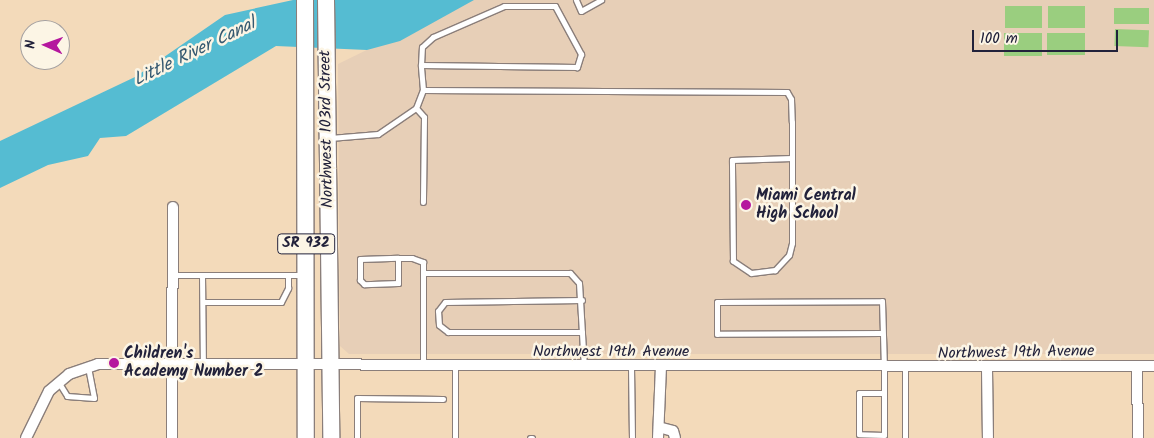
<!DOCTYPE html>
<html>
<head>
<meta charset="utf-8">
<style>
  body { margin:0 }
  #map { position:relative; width:1154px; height:438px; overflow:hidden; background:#f3daba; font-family:Kalam,sans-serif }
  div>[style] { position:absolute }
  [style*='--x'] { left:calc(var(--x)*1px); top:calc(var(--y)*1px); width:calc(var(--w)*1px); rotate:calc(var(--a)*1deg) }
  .built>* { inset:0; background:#e7cfb7 }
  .green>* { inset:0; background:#9ace7f; transform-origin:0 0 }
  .water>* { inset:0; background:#55bcd2 }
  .roads { filter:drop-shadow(1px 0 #8a7e7a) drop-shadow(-1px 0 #8a7e7a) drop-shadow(0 1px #8a7e7a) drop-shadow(0 -1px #8a7e7a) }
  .lane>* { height:5px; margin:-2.5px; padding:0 2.5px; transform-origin:2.5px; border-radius:2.5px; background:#fff }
  .street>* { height:10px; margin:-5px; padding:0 5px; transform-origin:5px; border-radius:5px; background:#fff }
  .primary>* { height:16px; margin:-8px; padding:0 8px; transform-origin:8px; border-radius:8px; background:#fff }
  .dots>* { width:14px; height:14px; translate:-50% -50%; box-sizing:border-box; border:2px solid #fcf5e5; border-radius:50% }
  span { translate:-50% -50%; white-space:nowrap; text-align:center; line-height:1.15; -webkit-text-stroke:5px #fcf5e5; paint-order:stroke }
  .shield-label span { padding:1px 4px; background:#fcf5e5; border:1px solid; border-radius:4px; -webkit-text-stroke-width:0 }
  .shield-label { font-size:15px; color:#22223b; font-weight:700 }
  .street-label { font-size:16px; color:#22223b }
  .poi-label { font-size:16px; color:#22223b; font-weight:700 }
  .left { translate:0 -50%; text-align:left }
  .water-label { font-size:18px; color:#345870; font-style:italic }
  .north { position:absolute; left:20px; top:20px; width:50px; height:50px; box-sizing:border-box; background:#fcf5e5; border:1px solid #a5a1a1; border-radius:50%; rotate:272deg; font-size:14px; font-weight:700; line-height:20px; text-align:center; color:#22223b }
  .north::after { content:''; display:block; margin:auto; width:18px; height:22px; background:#b5179e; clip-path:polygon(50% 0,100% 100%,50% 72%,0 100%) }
  .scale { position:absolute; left:972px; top:30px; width:146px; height:22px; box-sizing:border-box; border:2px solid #22223b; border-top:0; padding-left:6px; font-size:15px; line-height:18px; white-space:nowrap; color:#22223b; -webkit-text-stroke:4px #fcf5e5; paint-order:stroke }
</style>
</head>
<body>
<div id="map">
  <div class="built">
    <i style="clip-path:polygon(469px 0,1154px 0,1154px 354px,349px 354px,340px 346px,338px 64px)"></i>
  </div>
  <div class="green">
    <i style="left:1005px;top:6px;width:37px;height:22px"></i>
    <i style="left:1048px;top:6px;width:37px;height:22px"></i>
    <i style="left:1114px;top:8px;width:35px;height:16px"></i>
    <i style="left:1115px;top:29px;width:34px;height:17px;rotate:2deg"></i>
    <i style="left:1004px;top:33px;width:38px;height:23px"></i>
    <i style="left:1047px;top:33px;width:38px;height:22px"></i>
  </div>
  <div class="water">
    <i style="clip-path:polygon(293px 0,474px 0,400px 41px,367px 50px,276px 46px,126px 136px,100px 138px,88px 156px,48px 165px,0 188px,0 141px,135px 77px,225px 15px)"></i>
  </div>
  <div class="roads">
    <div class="lane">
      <i style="--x:576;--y:0;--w:12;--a:66"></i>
      <i style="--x:581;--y:11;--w:23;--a:-29"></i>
      <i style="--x:423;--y:90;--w:364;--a:0.3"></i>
      <i style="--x:787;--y:92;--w:8;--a:60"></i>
      <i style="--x:791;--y:99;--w:23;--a:88"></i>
      <i style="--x:792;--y:122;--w:121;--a:90"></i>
      <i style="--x:792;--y:243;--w:12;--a:104"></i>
      <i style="--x:789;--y:255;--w:21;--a:133"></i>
      <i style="--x:775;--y:270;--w:24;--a:173"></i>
      <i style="--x:751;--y:273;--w:22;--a:-146"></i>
      <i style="--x:733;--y:261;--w:101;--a:-90.6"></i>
      <i style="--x:732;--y:160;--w:60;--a:-1.9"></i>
      <i style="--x:416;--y:108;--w:19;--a:-69"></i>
      <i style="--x:423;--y:90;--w:25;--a:-95"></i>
      <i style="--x:421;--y:65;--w:18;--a:-87"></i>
      <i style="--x:422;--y:47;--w:15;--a:-42"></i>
      <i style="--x:433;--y:37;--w:77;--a:-23.6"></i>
      <i style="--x:504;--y:6;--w:51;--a:0"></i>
      <i style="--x:555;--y:6;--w:55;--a:61.6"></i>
      <i style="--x:581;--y:54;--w:14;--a:107"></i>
      <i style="--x:577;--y:67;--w:156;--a:-179.3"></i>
      <i style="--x:330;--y:138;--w:48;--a:-4.8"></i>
      <i style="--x:378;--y:134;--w:46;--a:-34.4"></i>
      <i style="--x:416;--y:108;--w:12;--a:48"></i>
      <i style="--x:424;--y:117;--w:85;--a:90.7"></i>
      <i style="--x:398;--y:258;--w:25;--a:90"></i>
      <i style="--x:398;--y:283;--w:34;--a:178"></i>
      <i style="--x:364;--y:284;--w:6;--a:-135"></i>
      <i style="--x:360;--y:280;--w:21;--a:-90"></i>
      <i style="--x:360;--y:259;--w:38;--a:-2"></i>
      <i style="--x:398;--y:258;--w:14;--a:0"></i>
      <i style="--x:412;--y:258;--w:12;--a:20"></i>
      <i style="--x:423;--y:262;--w:104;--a:90"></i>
      <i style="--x:423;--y:273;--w:147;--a:0"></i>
      <i style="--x:570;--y:273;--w:13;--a:48"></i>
      <i style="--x:579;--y:283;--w:83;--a:86.6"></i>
      <i style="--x:173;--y:275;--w:131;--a:0"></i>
      <i style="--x:202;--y:275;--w:89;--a:89.4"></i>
      <i style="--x:203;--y:302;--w:78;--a:0"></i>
      <i style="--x:281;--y:302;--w:16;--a:-63"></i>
      <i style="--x:288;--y:288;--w:13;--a:-90"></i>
      <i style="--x:582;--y:332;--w:134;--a:180"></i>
      <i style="--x:448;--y:332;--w:11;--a:-142"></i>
      <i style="--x:439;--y:325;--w:14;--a:-94"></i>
      <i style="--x:438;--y:311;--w:11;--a:-52"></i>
      <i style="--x:445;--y:302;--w:137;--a:-0.8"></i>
      <i style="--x:882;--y:333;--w:165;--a:179.7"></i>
      <i style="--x:717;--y:334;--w:32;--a:-90"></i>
      <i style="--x:717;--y:302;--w:165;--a:-0.3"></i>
      <i style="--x:882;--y:301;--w:68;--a:88.3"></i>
      <i style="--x:884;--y:369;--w:66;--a:90"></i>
      <i style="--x:884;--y:435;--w:25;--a:-178"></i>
      <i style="--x:859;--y:434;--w:41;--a:-90"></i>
      <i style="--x:859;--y:393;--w:25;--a:0"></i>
      <i style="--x:455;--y:367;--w:71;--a:90"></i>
      <i style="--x:631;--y:367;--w:71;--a:89.2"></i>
      <i style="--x:59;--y:383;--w:15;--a:58"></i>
      <i style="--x:67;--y:396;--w:27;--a:4"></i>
      <i style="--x:94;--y:398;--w:32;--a:-101"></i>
      <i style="--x:357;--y:438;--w:40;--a:-90"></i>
      <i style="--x:357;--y:398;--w:86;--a:0.7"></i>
      <i style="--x:530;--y:438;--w:2;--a:0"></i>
      <i style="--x:905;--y:438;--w:69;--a:-90"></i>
    </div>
    <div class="street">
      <i style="--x:1137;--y:367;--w:71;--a:89.2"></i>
      <i style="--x:987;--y:369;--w:69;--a:89.2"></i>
      <i style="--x:662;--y:428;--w:11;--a:15"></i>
      <i style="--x:673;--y:431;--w:7;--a:74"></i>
      <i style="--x:26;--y:438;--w:52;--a:-63.9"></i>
      <i style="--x:49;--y:391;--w:26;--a:-40"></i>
      <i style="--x:69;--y:374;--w:31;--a:-19"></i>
      <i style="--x:98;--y:364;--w:1056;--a:0.11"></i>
      <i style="--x:172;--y:438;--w:231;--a:-89.8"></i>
      <i style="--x:658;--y:438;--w:71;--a:-87.6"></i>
    </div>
    <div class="primary">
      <i style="--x:305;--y:0;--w:438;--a:89.9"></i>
      <i style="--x:326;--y:0;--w:438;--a:89.3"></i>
    </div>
  </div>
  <div class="dots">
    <i style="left:746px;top:205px;background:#b5179e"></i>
    <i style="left:114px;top:363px;background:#b5179e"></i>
  </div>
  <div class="shield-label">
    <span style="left:306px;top:244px">SR 932</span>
  </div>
  <div class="street-label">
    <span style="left:327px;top:129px;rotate:-91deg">Northwest 103rd Street</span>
    <span style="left:611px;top:352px">Northwest 19th Avenue</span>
    <span style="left:1016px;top:353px;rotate:-1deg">Northwest 19th Avenue</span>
  </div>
  <div class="poi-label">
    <span class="left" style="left:756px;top:205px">Miami Central<br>High School</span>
    <span class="left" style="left:124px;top:363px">Children's<br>Academy Number 2</span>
  </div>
  <div class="water-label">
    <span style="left:195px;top:53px;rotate:-26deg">Little River Canal</span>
  </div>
  <div class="north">N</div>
  <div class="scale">100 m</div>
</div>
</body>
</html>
